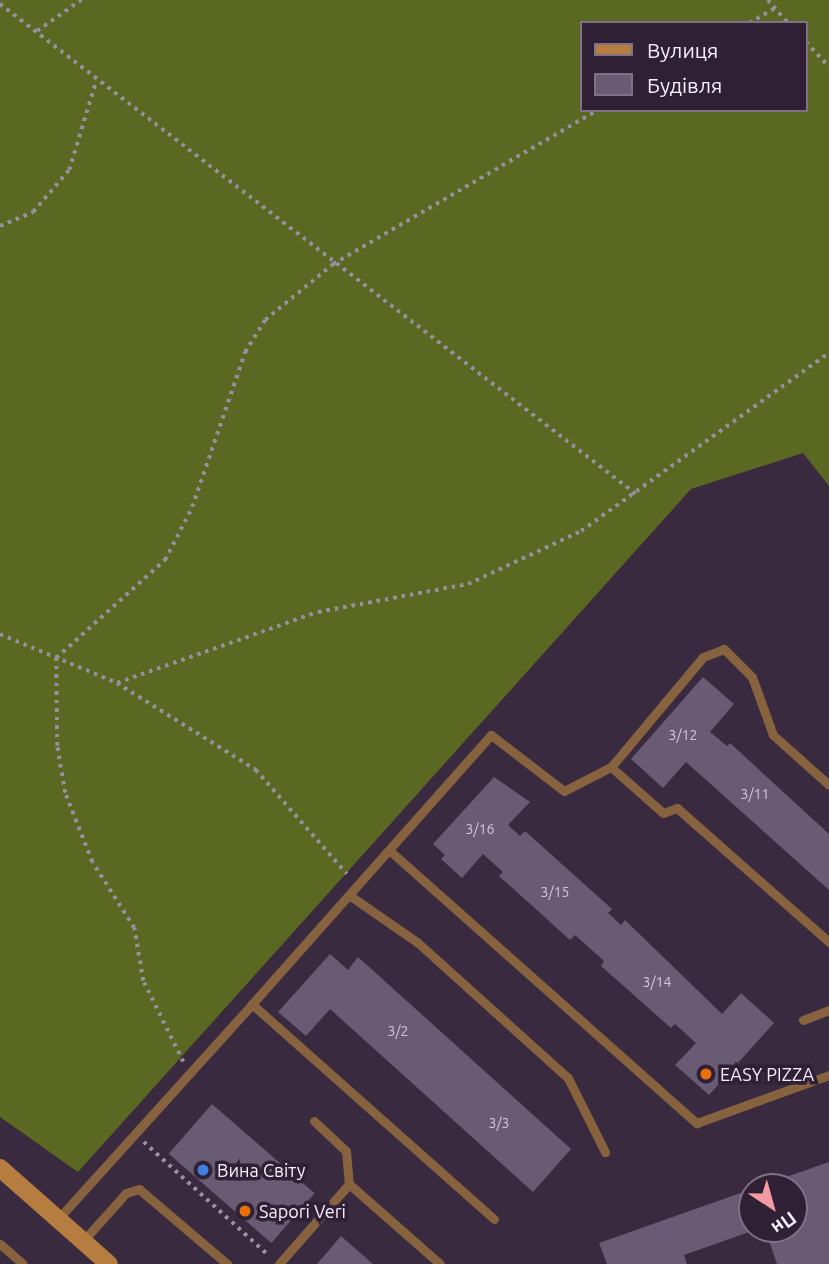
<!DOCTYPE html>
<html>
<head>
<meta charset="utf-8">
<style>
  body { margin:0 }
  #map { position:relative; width:829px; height:1264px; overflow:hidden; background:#392a40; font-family:Ubuntu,sans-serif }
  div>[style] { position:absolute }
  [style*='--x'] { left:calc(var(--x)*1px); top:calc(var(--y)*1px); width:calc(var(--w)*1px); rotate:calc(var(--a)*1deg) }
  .forest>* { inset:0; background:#5a6821 }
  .building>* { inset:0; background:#695b74; transform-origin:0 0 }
  .path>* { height:3.5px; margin-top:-1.75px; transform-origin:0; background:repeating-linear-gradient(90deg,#9a8ea0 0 3.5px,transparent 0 8.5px) }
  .lane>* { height:9px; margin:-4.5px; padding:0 4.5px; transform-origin:4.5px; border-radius:4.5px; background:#87623e }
  .secondary>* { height:18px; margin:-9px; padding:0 9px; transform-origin:9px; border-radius:9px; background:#b77c3f }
  .dots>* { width:19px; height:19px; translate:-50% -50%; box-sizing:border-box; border:4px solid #2f2036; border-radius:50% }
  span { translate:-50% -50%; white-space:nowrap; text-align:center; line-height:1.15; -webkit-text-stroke:7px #2f2036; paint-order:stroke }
  .number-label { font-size:14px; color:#d4c9db }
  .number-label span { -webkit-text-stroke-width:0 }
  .poi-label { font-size:18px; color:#f8eefd }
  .left { translate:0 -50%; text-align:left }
  .legend { position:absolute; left:580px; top:21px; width:228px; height:91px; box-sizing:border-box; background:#2f2036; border:2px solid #7f7286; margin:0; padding:9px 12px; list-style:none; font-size:21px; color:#f8eefd }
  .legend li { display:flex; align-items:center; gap:14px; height:35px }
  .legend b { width:35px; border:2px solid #7f7286 }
  .north { position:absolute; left:738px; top:1173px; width:70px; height:70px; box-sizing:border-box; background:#2f2036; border:2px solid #7f7286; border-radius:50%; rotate:144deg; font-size:19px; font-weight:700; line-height:28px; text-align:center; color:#f8eefd }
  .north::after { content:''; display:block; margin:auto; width:24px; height:32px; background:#f49aa3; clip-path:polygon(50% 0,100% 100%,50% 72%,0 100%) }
</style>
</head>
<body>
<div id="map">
  <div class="forest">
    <i style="clip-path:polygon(evenodd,0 0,829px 0,829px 486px,803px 453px,691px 489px,78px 1172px,0 1117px,0 0,582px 23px,806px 23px,806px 110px,582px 110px,582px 23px)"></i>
  </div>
  <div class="building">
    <i style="clip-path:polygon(703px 677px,734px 704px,710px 732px,727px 746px,730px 743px,829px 834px,829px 890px,686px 762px,663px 788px,631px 759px)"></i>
    <i style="clip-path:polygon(494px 777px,530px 802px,508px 825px,520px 836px,525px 831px,612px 909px,608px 913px,621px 925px,625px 920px,722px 1014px,741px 993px,774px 1023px,709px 1095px,675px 1065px,696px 1043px,675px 1024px,671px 1028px,601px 966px,604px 961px,575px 935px,570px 940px,499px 876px,503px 872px,483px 854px,462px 878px,441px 859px,445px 855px,433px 844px)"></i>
    <i style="clip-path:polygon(330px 954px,348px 970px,358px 957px,571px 1149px,533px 1192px,330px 1009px,306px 1036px,278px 1012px)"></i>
    <i style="left:212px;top:1104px;width:136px;height:66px;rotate:41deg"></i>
    <i style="clip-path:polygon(829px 1162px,829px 1264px,777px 1264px,765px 1229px,794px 1229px,794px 1187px,758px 1187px)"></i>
    <i style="clip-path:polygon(752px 1189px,752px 1231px,684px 1255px,687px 1264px,607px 1264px,599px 1243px)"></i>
    <i style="clip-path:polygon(341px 1236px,373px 1264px,317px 1264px)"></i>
  </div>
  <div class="path">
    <i style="--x:768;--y:0;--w:30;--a:49"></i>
    <i style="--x:0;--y:4;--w:803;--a:37.61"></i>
    <i style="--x:749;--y:23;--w:30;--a:-30"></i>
    <i style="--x:37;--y:31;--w:54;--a:-35.2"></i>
    <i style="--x:806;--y:42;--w:34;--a:47"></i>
    <i style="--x:0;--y:226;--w:36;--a:-23"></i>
    <i style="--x:33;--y:212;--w:55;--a:-49.4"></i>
    <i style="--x:69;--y:170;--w:93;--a:-73.1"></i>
    <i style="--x:0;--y:634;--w:127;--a:22.7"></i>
    <i style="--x:117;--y:683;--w:213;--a:-19.5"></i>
    <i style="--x:318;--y:612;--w:153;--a:-10.6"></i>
    <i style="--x:468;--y:584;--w:125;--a:-25.1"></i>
    <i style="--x:581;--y:531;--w:305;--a:-35.7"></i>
    <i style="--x:117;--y:683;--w:164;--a:32"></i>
    <i style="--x:256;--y:770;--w:138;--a:48.8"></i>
    <i style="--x:183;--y:1062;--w:90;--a:-116.3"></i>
    <i style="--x:143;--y:981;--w:54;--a:-99.6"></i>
    <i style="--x:134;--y:928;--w:78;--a:-122.5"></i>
    <i style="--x:92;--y:862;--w:74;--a:-111.4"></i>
    <i style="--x:65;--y:793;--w:48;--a:-99.7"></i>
    <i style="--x:57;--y:746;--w:88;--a:-90.7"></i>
    <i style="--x:56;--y:658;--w:147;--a:-42"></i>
    <i style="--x:165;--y:560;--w:59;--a:-63"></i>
    <i style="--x:192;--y:507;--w:164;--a:-71.1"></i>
    <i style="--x:245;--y:352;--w:38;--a:-58"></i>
    <i style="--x:265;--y:320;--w:88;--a:-39.5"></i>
    <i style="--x:333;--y:264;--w:306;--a:-30.2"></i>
    <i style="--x:144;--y:1142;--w:168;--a:42.3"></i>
  </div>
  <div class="lane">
    <i style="--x:829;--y:785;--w:75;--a:-138.2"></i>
    <i style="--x:773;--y:735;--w:62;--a:-109.9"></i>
    <i style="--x:752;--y:677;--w:40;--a:-135"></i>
    <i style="--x:724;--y:649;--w:22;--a:159"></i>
    <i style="--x:703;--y:657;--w:143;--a:129.9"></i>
    <i style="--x:611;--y:767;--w:69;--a:41.5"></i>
    <i style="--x:663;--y:813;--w:15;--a:-20"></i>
    <i style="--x:677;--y:808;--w:203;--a:41.4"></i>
    <i style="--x:389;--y:850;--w:412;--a:41.6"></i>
    <i style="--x:697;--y:1123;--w:140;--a:-20"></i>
    <i style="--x:349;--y:895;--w:83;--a:34.7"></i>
    <i style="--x:417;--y:942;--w:203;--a:42"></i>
    <i style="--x:568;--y:1078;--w:83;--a:63.4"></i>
    <i style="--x:803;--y:1020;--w:28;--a:-21"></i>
    <i style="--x:314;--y:1121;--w:44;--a:43.2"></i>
    <i style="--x:346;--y:1151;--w:33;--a:85"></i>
    <i style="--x:349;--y:1184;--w:121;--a:41.3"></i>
    <i style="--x:58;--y:1219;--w:290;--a:-47.9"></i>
    <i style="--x:494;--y:1219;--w:324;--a:-138.4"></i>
    <i style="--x:252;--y:1004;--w:360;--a:-48.4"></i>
    <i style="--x:491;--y:735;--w:92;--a:37.5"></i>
    <i style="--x:564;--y:791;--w:53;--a:-27.1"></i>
    <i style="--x:83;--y:1241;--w:64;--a:-48.1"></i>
    <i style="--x:126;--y:1193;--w:14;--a:-17"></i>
    <i style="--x:139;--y:1189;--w:116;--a:40.4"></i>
    <i style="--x:0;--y:1244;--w:30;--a:41"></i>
    <i style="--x:279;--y:1264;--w:106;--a:-48.8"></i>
  </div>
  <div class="secondary">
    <i style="--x:0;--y:1168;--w:145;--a:41.4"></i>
  </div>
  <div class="dots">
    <i style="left:706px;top:1074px;background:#e8710a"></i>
    <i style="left:203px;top:1170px;background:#3f7fe0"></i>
    <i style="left:245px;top:1211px;background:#e8710a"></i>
  </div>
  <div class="number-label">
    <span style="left:683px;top:735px">3/12</span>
    <span style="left:755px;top:794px">3/11</span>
    <span style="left:480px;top:829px">3/16</span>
    <span style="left:555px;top:892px">3/15</span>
    <span style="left:657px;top:982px">3/14</span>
    <span style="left:398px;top:1031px">3/2</span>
    <span style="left:499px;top:1123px">3/3</span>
  </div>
  <div class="poi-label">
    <span class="left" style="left:720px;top:1074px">EASY PIZZA</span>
    <span class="left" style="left:217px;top:1170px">Вина Світу</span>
    <span class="left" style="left:259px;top:1211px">Sapori Veri</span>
  </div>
  <ul class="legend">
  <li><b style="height:9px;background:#b77c3f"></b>Вулиця</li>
  <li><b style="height:19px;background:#695b74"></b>Будівля</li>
  </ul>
  <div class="north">Пн</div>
</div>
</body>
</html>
